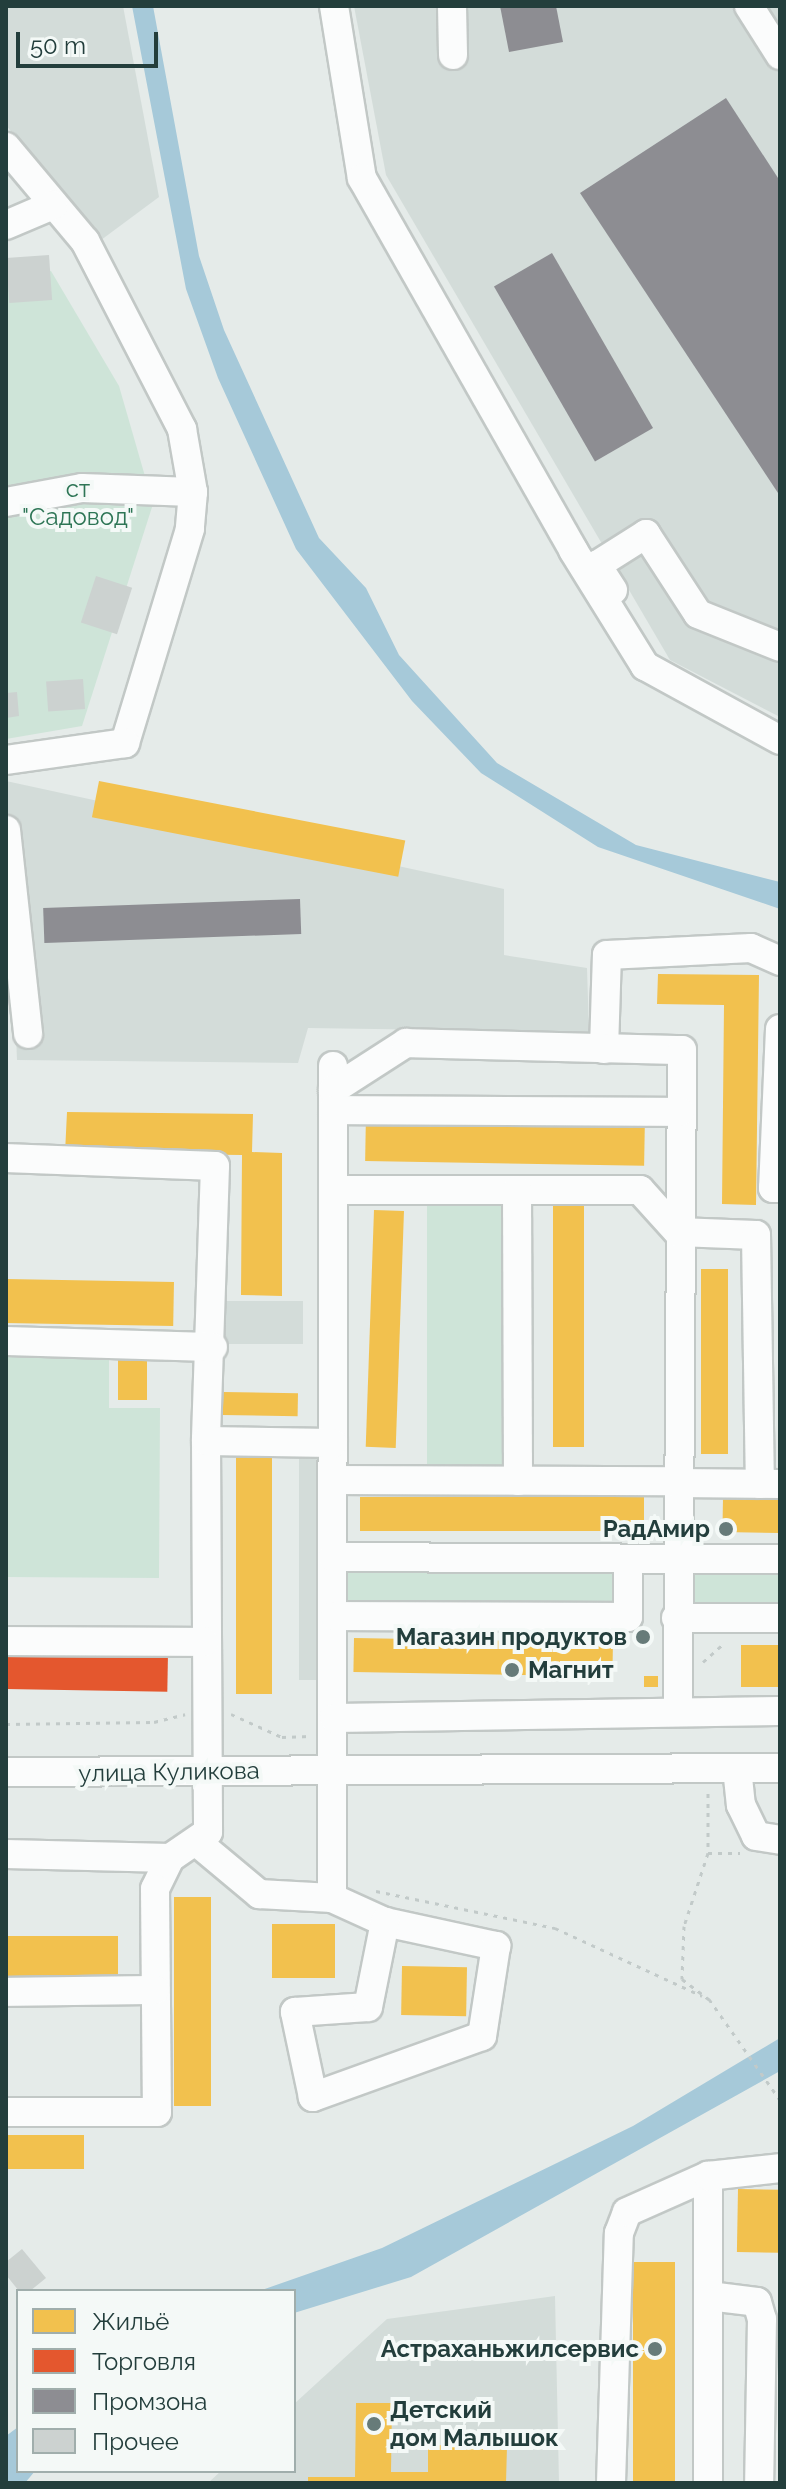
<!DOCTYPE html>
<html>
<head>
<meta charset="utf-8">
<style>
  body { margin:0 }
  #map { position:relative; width:786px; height:2489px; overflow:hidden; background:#e5ebe9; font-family:Raleway,sans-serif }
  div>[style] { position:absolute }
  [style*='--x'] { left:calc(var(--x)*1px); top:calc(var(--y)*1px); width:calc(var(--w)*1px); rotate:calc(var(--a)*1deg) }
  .built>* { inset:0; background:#d3dcd9; transform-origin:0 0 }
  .green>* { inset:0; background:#cee4d8; transform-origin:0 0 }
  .water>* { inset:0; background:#a6c9d9 }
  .homes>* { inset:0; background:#f2c14e; transform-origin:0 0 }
  .shops>* { inset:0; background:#e4572e; transform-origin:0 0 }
  .industry>* { inset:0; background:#8d8d92; transform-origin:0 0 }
  .building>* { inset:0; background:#ccd2d0; transform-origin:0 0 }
  .path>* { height:3px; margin-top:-1.5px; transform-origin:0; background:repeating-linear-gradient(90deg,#c2cac9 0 4px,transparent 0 10px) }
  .roads { filter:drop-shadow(2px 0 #c2c8c6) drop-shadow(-2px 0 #c2c8c6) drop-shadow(0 2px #c2c8c6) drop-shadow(0 -2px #c2c8c6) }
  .minor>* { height:28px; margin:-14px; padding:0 14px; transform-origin:14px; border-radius:14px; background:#fbfcfc }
  .dots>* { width:22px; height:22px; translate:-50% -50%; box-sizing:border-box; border:4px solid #f4f9f7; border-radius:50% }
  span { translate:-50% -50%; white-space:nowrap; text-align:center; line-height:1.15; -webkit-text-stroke:8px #f4f9f7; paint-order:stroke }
  .park-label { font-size:24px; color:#2d7555 }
  .poi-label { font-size:24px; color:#233e3c; font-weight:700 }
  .right { translate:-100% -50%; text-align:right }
  .left { translate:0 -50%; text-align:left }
  .street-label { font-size:24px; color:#233e3c }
  .frame { position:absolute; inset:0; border:8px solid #233e3c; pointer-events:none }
  .legend { position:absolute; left:16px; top:2289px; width:280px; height:184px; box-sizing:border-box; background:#f4f9f7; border:2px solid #a0aeac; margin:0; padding:10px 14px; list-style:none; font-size:24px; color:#233e3c }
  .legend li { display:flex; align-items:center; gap:16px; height:40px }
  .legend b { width:40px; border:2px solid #a0aeac }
  .scale { position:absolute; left:16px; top:32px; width:142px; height:36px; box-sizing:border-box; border:4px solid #233e3c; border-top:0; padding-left:10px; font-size:24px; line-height:28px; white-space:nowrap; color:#233e3c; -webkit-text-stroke:6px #f4f9f7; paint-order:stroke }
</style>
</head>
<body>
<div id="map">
  <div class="built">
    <i style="clip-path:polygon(6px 6px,123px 6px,159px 197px,97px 243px,6px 125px)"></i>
    <i style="clip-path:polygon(354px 6px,780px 6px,780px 717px,670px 660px,386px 175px)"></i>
    <i style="clip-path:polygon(6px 781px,504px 889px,504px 955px,587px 968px,589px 1032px,308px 1028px,298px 1063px,17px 1060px)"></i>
    <i style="left:224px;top:1301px;width:79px;height:43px"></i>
    <i style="left:299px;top:1453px;width:22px;height:227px"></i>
    <i style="clip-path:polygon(555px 2296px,559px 2483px,208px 2483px,221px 2471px,294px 2471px,294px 2404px,387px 2319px)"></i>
  </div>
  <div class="green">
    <i style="clip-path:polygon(51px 271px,119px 386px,153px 504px,82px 726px,6px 739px,6px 282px)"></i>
    <i style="left:512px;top:1204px;width:268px;height:85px;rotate:90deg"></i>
    <i style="clip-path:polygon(6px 1355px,109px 1356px,109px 1408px,160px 1408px,159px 1578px,6px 1577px)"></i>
    <i style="left:687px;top:1572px;width:93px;height:35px;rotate:1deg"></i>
    <i style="left:347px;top:1573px;width:268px;height:31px"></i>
  </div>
  <div class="water">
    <i style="clip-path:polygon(132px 6px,153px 6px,199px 256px,224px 330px,319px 538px,366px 588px,399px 655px,497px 763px,636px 845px,780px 882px,780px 909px,598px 847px,481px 773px,412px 701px,296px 549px,218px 378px,186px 289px)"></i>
    <i style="clip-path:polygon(780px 2038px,780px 2071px,411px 2277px,294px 2313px,294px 2291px,259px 2291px,382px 2248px,633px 2126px)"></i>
    <i style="clip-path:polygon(18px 2427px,18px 2471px,35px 2471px,25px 2483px,6px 2483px,6px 2436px)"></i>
  </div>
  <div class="homes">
    <i style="left:99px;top:781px;width:312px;height:37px;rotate:11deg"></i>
    <i style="clip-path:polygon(658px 974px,759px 975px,756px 1205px,722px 1204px,724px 1005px,657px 1004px)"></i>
    <i style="clip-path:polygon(67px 1112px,253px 1114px,252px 1152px,282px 1153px,282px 1296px,241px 1295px,242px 1155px,65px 1153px)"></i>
    <i style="left:366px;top:1112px;width:279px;height:49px;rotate:1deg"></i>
    <i style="left:553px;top:1202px;width:31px;height:245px"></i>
    <i style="left:374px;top:1210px;width:30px;height:237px;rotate:2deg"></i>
    <i style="left:728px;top:1269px;width:185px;height:27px;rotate:90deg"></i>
    <i style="left:6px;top:1279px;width:168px;height:44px;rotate:1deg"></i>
    <i style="left:118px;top:1358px;width:29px;height:42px"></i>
    <i style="left:223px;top:1392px;width:75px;height:23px;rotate:1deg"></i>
    <i style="left:272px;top:1450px;width:244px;height:36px;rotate:90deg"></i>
    <i style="left:360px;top:1497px;width:284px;height:34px"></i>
    <i style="left:723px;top:1498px;width:57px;height:34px;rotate:1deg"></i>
    <i style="left:354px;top:1638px;width:259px;height:34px;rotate:1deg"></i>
    <i style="left:741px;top:1645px;width:39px;height:42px"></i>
    <i style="left:644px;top:1676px;width:14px;height:11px"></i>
    <i style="left:211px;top:1897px;width:209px;height:37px;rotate:90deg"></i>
    <i style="left:272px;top:1924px;width:63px;height:54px"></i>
    <i style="left:6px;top:1936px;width:112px;height:41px"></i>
    <i style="left:402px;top:1966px;width:65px;height:49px;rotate:1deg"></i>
    <i style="left:6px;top:2135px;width:78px;height:34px"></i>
    <i style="left:738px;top:2189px;width:42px;height:63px;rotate:1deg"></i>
    <i style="left:633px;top:2262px;width:42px;height:221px"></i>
    <i style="clip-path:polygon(356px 2403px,392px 2403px,391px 2472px,428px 2472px,428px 2445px,507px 2446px,506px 2483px,308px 2483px,308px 2477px,355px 2477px)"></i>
  </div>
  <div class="shops">
    <i style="left:636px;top:1630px;width:14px;height:14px"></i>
    <i style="left:6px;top:1651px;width:162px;height:38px;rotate:1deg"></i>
  </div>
  <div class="industry">
    <i style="clip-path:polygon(500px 6px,556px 6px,563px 42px,509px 52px)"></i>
    <i style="clip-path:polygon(726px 98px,780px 181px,780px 496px,580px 193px)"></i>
    <i style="left:552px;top:253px;width:202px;height:67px;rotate:60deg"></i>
    <i style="left:300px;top:899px;width:35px;height:257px;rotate:88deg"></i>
  </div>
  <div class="building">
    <i style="left:49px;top:255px;width:45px;height:43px;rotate:86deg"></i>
    <i style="left:96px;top:576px;width:38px;height:49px;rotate:18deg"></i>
    <i style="left:83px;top:679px;width:30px;height:37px;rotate:86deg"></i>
    <i style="clip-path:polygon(17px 692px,19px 716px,6px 718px,6px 693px)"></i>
    <i style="clip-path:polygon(22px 2249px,46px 2278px,30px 2291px,19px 2291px,6px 2275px,6px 2262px)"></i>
  </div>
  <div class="path">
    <i style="--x:703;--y:1662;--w:28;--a:-42"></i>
    <i style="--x:231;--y:1714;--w:56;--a:24.3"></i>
    <i style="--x:282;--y:1737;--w:29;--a:-2"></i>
    <i style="--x:6;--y:1724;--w:148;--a:-0.8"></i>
    <i style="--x:154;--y:1722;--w:32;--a:-14"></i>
    <i style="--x:708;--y:1793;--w:60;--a:90"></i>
    <i style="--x:708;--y:1853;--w:77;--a:108.2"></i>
    <i style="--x:684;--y:1926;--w:53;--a:92.2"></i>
    <i style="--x:682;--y:1979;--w:34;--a:37"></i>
    <i style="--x:709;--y:1999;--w:123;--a:54.9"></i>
    <i style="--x:708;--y:1853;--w:32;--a:0"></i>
    <i style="--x:376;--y:1891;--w:183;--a:11.7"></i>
    <i style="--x:555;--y:1928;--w:162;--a:24.8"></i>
  </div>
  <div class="roads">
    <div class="minor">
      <i style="--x:334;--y:6;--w:174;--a:80.8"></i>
      <i style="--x:362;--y:178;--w:428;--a:60.4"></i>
      <i style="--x:573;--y:550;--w:137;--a:58.2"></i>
      <i style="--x:645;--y:666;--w:154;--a:28.7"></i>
      <i style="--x:452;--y:6;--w:49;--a:88.8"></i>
      <i style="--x:749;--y:6;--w:58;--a:57.7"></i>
      <i style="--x:6;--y:147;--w:123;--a:50"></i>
      <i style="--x:85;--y:241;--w:212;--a:62.7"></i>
      <i style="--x:182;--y:429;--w:64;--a:80.1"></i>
      <i style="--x:193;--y:492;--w:37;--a:95"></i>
      <i style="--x:190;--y:529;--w:224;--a:106.9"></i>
      <i style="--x:125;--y:743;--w:120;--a:171.9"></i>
      <i style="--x:6;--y:225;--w:51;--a:-23.1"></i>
      <i style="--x:6;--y:502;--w:77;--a:-10.4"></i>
      <i style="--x:82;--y:488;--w:111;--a:2.1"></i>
      <i style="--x:613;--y:590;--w:30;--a:-123"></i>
      <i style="--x:597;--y:565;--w:58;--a:-32.3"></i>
      <i style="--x:646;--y:534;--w:95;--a:57"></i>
      <i style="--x:698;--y:614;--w:88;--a:21.9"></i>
      <i style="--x:6;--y:830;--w:205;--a:83.8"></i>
      <i style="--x:780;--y:1029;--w:159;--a:92.5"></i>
      <i style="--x:773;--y:1188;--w:7;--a:0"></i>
      <i style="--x:604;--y:1049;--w:94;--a:-88.2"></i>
      <i style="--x:607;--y:955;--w:144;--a:-2.8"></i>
      <i style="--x:751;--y:948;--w:32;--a:24"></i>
      <i style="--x:333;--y:1066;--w:832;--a:90.07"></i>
      <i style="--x:332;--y:1898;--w:58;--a:24.4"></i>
      <i style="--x:385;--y:1922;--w:114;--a:12.2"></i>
      <i style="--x:496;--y:1946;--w:91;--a:98.8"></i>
      <i style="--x:482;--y:2036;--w:180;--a:160.2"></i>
      <i style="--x:313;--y:2097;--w:87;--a:-102"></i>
      <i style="--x:295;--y:2012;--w:73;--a:-3.9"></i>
      <i style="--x:368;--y:2007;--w:87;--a:-78.7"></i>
      <i style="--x:333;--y:1090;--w:87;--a:-32.8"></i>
      <i style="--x:406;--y:1043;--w:276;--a:1.5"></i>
      <i style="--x:682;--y:1050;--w:662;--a:90.35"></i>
      <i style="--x:333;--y:1110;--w:347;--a:0.3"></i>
      <i style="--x:6;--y:1158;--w:209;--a:2.2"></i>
      <i style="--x:215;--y:1166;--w:275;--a:91.9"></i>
      <i style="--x:206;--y:1441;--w:391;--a:89.7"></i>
      <i style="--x:208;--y:1832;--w:46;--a:145.6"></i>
      <i style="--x:170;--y:1858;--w:34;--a:116"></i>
      <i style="--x:155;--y:1889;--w:223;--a:89.5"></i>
      <i style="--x:157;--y:2112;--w:151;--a:180"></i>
      <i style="--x:333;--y:1190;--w:307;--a:0"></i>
      <i style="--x:640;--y:1190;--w:57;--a:47.9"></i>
      <i style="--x:678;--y:1232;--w:78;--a:2.2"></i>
      <i style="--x:756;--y:1235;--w:249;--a:89.1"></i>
      <i style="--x:517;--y:1190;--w:291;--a:89.8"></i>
      <i style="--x:6;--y:1341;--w:207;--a:1.7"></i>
      <i style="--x:206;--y:1441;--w:127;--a:0.9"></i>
      <i style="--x:333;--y:1480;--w:344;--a:0.2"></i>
      <i style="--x:677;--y:1483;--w:103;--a:0.6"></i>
      <i style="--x:333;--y:1557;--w:447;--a:0.3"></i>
      <i style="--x:335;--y:1616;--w:293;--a:0.2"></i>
      <i style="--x:628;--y:1617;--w:58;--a:-90"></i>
      <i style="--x:676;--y:1618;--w:104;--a:0"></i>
      <i style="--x:6;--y:1641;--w:198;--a:0.3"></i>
      <i style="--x:334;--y:1718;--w:446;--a:-0.9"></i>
      <i style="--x:737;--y:1768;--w:37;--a:84"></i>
      <i style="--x:741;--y:1805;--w:34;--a:64"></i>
      <i style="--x:756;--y:1836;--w:24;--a:9"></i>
      <i style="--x:6;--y:1772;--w:774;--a:-0.3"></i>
      <i style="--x:198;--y:1843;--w:80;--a:39.9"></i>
      <i style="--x:259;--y:1894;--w:73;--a:3.1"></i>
      <i style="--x:6;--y:1854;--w:164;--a:1.4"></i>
      <i style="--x:6;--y:1992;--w:149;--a:-0.8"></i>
      <i style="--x:709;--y:2296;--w:48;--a:7.1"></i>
      <i style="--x:757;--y:2302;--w:18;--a:74"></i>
      <i style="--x:762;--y:2319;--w:164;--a:91"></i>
      <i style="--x:611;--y:2483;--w:250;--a:-88.2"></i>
      <i style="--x:619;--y:2233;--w:22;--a:-69"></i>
      <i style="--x:627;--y:2212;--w:89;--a:-24"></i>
      <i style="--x:708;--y:2483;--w:307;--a:-90"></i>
      <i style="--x:708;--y:2176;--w:72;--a:-6.3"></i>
    </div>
  </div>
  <div class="dots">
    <i style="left:726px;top:1529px;background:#677b79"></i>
    <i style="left:643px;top:1637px;background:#677b79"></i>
    <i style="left:512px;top:1670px;background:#677b79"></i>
    <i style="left:655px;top:2349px;background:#677b79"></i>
    <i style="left:374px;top:2424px;background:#677b79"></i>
  </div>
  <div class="park-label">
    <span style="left:78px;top:503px">ст<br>"Садовод"</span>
  </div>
  <div class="poi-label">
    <span class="right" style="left:710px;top:1529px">РадАмир</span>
    <span class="right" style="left:627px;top:1637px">Магазин продуктов</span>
    <span class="left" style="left:528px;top:1670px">Магнит</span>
    <span class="right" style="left:639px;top:2349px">Астраханьжилсервис</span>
    <span class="left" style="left:390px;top:2424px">Детский<br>дом Малышок</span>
  </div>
  <div class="street-label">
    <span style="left:169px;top:1772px;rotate:-1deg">улица Куликова</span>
  </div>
  <div class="frame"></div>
  <ul class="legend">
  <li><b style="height:22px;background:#f2c14e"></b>Жильё</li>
  <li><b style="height:22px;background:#e4572e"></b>Торговля</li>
  <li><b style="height:22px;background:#8d8d92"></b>Промзона</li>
  <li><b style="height:22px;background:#ccd2d0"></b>Прочее</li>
  </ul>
  <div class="scale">50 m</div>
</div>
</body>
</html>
